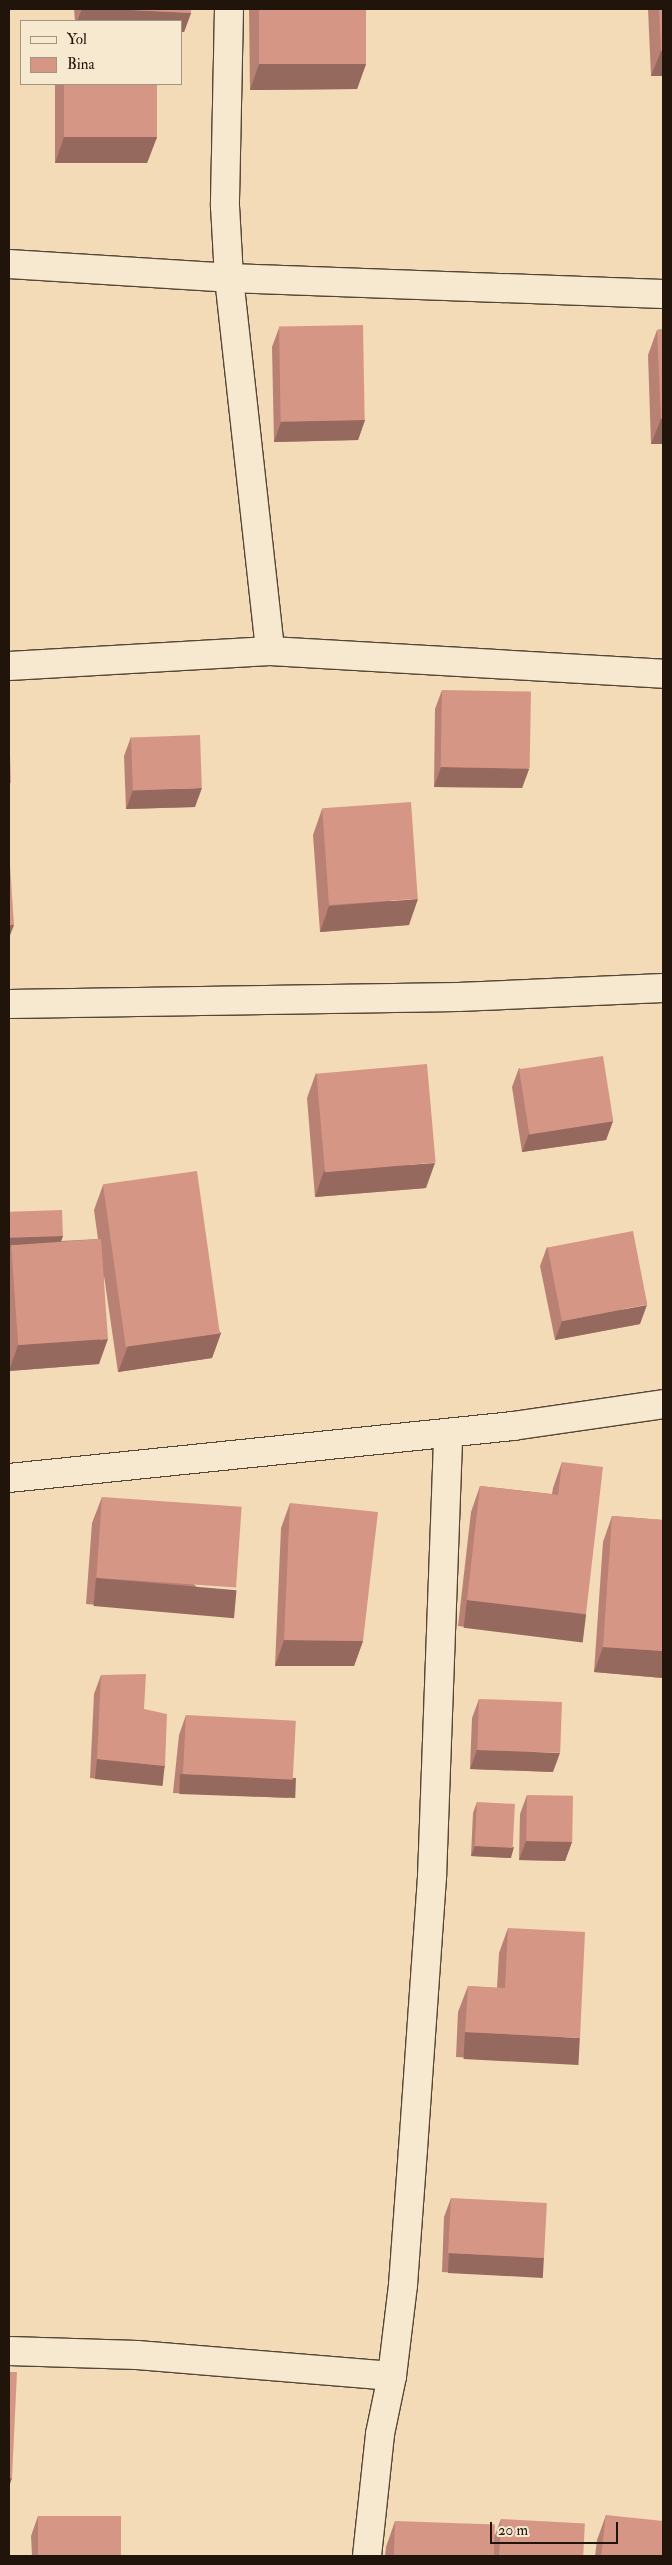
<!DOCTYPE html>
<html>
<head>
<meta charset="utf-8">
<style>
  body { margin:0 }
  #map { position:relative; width:672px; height:2565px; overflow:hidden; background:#f2dbb6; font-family:"IM FELL Double Pica",serif }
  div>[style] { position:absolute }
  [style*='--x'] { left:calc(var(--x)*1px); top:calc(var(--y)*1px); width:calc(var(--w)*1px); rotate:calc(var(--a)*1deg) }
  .roads { filter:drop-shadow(1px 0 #554636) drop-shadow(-1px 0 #554636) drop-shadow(0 1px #554636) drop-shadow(0 -1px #554636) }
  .minor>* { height:28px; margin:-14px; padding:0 14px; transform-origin:14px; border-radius:14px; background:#f7e8d0 }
  .wall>* { inset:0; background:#b88173 }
  .shaded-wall>* { inset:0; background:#96695e; transform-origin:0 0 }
  .building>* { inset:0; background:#d69686; transform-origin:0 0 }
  span { translate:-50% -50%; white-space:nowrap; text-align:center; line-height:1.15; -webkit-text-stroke:4.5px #f7e8d0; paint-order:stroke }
  .frame { position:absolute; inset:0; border:10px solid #21150b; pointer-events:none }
  .legend { position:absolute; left:20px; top:20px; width:162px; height:65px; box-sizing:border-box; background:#f7e8d0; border:1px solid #a19481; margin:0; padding:6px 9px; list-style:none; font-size:15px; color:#21150b }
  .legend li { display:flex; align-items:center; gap:10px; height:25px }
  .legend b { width:25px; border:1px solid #a19481 }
  .scale { position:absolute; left:490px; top:2522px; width:128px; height:22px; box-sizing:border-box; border:2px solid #21150b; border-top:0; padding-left:6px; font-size:15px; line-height:18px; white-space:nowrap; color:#21150b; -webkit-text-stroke:4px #f7e8d0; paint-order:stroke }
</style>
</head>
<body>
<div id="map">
  <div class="roads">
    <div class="minor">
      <i style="--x:229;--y:9;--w:197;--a:91.2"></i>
      <i style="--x:225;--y:206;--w:72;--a:86.8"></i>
      <i style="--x:229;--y:278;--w:375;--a:83.7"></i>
      <i style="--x:270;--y:651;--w:394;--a:3.3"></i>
      <i style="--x:9;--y:264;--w:220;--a:3.6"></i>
      <i style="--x:229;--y:278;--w:434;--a:2.1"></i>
      <i style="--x:9;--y:666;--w:261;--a:-3.3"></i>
      <i style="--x:9;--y:1004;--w:449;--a:-0.9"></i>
      <i style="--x:458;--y:997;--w:205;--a:-2.5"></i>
      <i style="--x:9;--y:1478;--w:507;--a:-5.89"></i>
      <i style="--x:513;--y:1426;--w:152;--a:-8.3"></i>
      <i style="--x:9;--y:2351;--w:128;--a:1.8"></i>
      <i style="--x:137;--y:2355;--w:256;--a:4.7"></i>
      <i style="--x:367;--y:2556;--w:123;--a:-83.9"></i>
      <i style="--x:380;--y:2434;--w:59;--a:-78.3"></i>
      <i style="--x:392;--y:2376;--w:92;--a:-83.1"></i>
      <i style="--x:403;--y:2285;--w:136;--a:-85.8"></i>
      <i style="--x:413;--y:2149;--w:273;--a:-86"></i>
      <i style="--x:432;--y:1877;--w:444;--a:-87.9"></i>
    </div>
  </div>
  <div class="wall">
    <i style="clip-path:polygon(74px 9px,191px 9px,191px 13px,184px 32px,181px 32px,181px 21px,75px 21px)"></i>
    <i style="clip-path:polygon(249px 9px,366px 9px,366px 64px,357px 89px,250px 90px)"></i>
    <i style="clip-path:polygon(648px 9px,663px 9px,663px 76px,651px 76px)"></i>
    <i style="clip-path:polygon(55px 84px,157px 84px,157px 137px,147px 163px,55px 163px)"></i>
    <i style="clip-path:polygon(279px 328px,365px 420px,358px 440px,274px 442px,272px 347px)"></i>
    <i style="clip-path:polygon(663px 329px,663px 444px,651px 444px,648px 355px,657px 330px)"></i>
    <i style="clip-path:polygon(442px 690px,529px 769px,522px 788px,434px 787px,435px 709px)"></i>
    <i style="clip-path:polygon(131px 737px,195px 807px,126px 809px,124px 756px)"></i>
    <i style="clip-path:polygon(322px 809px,409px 925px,320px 932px,313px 835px)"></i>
    <i style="clip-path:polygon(519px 1068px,613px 1121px,606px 1140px,522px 1152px,512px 1087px)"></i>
    <i style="clip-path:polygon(316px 1073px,426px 1188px,315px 1197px,307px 1098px)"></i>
    <i style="clip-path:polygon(103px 1185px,221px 1333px,212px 1358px,118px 1372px,104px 1276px,99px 1364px,9px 1371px,9px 1250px,10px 1247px,9px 1212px,63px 1236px,61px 1241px,98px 1239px,94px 1210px)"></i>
    <i style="clip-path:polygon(547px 1247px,640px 1324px,555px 1340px,540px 1266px)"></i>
    <i style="clip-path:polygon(562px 1462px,586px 1614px,577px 1640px,458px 1626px,471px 1512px,480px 1486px,552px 1494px,553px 1488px)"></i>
    <i style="clip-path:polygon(102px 1497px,227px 1616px,86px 1604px,92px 1523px)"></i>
    <i style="clip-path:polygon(290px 1503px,363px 1641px,354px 1666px,275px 1666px,281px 1528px)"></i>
    <i style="clip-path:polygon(612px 1516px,663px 1520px,663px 1678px,594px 1672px,603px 1542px)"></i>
    <i style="clip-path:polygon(101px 1675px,144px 1709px,165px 1766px,158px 1785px,90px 1778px,94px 1694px)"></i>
    <i style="clip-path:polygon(479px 1699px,553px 1772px,470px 1769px,472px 1718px)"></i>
    <i style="clip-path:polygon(186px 1715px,289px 1798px,173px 1793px,179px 1735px)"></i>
    <i style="clip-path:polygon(527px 1795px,572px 1842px,565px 1861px,519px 1860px,520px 1814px)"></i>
    <i style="clip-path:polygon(477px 1802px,511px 1858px,471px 1856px,473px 1813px)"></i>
    <i style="clip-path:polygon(508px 1928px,571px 2063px,456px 2057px,458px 2012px,468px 1986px,497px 1988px,499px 1953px)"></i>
    <i style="clip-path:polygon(451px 2198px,544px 2258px,537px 2277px,442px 2272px,444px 2217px)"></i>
    <i style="clip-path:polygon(606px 2515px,663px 2556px,595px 2556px,597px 2540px)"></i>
    <i style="clip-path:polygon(38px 2516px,121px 2556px,32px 2556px,31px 2536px)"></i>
    <i style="clip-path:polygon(501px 2519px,584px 2556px,385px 2556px,386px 2547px,395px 2521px,495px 2535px)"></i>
  </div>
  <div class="shaded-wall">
    <i style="clip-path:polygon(82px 9px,111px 9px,191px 13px,184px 32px,181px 32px,181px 21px,77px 21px)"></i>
    <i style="clip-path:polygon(661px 51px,663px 51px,663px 76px,651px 76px)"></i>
    <i style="clip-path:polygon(259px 64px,366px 64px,357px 89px,250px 90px)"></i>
    <i style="clip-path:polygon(64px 137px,157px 137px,147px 163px,55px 163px)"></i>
    <i style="clip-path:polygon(663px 418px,663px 444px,651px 444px,661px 419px)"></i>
    <i style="clip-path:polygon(365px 420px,358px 440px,274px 442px,281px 422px)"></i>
    <i style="clip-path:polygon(441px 767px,529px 769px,522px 788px,434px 787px)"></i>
    <i style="clip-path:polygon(202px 788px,195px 807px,126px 809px,133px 790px)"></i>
    <i style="clip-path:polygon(418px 899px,409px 925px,320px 932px,329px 906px)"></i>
    <i style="clip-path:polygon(9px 925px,14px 925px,9px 938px)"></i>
    <i style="clip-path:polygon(613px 1121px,606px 1140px,522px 1152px,529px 1133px)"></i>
    <i style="clip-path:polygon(435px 1163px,426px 1188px,315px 1197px,324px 1171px)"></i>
    <i style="clip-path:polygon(63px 1236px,59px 1247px,11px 1245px,10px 1247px,9px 1247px,9px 1237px)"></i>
    <i style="clip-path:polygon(647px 1305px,640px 1324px,555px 1340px,562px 1321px)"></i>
    <i style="clip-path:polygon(221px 1333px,212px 1358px,118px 1372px,128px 1346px)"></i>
    <i style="clip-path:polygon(108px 1339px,99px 1364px,9px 1371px,18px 1345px)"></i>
    <i style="left:96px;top:1578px;width:141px;height:28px;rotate:5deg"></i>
    <i style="left:467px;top:1600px;width:120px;height:28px;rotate:7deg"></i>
    <i style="clip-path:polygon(284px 1640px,363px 1641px,354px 1666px,275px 1666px)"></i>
    <i style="clip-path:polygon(603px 1647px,663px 1651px,663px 1678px,594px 1672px)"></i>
    <i style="clip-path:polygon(477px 1750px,560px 1753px,553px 1772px,470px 1769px)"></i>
    <i style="left:97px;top:1759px;width:68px;height:20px;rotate:6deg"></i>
    <i style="left:180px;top:1774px;width:116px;height:20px;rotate:2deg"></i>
    <i style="clip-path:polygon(526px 1841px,572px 1842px,565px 1861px,519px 1860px)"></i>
    <i style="clip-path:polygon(475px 1846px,514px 1847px,511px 1858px,471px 1856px)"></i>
    <i style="left:465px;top:2032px;width:115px;height:27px;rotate:3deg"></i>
    <i style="left:449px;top:2253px;width:95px;height:20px;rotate:3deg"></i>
    <i style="clip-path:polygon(9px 2478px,12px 2478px,9px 2487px)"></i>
  </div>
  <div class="building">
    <i style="clip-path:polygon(111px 9px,191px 9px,191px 13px)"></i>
    <i style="left:259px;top:9px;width:107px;height:55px"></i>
    <i style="clip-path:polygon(659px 9px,663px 9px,663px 51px,661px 51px)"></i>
    <i style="left:64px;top:84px;width:93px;height:53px"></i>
    <i style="left:363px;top:325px;width:95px;height:84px;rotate:89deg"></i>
    <i style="clip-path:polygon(663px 329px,663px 418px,661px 419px,657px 330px)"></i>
    <i style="left:442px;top:690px;width:89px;height:77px;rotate:1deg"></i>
    <i style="clip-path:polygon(9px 725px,11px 783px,9px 784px)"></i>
    <i style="left:200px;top:735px;width:53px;height:69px;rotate:88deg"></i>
    <i style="left:411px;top:802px;width:97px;height:89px;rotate:86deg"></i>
    <i style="clip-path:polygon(9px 849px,14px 925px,9px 925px)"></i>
    <i style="left:603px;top:1056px;width:66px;height:85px;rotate:81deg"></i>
    <i style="left:427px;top:1064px;width:99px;height:111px;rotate:85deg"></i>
    <i style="left:197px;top:1171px;width:164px;height:95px;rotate:82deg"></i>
    <i style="left:62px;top:1210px;width:26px;height:53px;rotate:88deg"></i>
    <i style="left:633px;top:1231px;width:75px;height:87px;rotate:79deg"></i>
    <i style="left:101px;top:1239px;width:100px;height:90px;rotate:86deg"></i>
    <i style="clip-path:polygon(562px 1462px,603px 1467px,586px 1614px,467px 1600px,480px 1486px,558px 1495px)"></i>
    <i style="left:102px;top:1497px;width:140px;height:81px;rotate:4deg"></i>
    <i style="clip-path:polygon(290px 1503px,378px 1512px,363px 1641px,284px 1640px)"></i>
    <i style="clip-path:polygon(612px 1516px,663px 1520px,663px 1651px,603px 1647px)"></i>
    <i style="clip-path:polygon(146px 1674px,144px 1709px,167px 1714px,165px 1766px,97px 1759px,101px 1675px)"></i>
    <i style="left:479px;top:1699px;width:83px;height:51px;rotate:2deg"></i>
    <i style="left:186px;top:1715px;width:110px;height:59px;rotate:3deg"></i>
    <i style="left:527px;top:1795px;width:46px;height:46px;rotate:1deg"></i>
    <i style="left:477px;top:1802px;width:38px;height:44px;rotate:3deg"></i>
    <i style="clip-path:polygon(508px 1928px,585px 1932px,580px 2038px,465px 2032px,468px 1986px,505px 1988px)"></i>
    <i style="left:451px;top:2198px;width:96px;height:55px;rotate:3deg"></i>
    <i style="clip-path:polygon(9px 2372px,17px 2372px,12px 2478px,9px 2478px)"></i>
    <i style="clip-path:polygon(606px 2515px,663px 2521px,663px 2556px,601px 2556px)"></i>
    <i style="left:38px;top:2516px;width:83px;height:40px"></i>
    <i style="left:501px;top:2519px;width:84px;height:37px;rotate:3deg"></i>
    <i style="left:395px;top:2521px;width:100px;height:35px;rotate:2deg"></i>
  </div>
  <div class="frame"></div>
  <ul class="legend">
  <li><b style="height:6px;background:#f7e8d0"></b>Yol</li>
  <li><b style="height:14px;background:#d69686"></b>Bina</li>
  </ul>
  <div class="scale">20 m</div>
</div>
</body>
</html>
